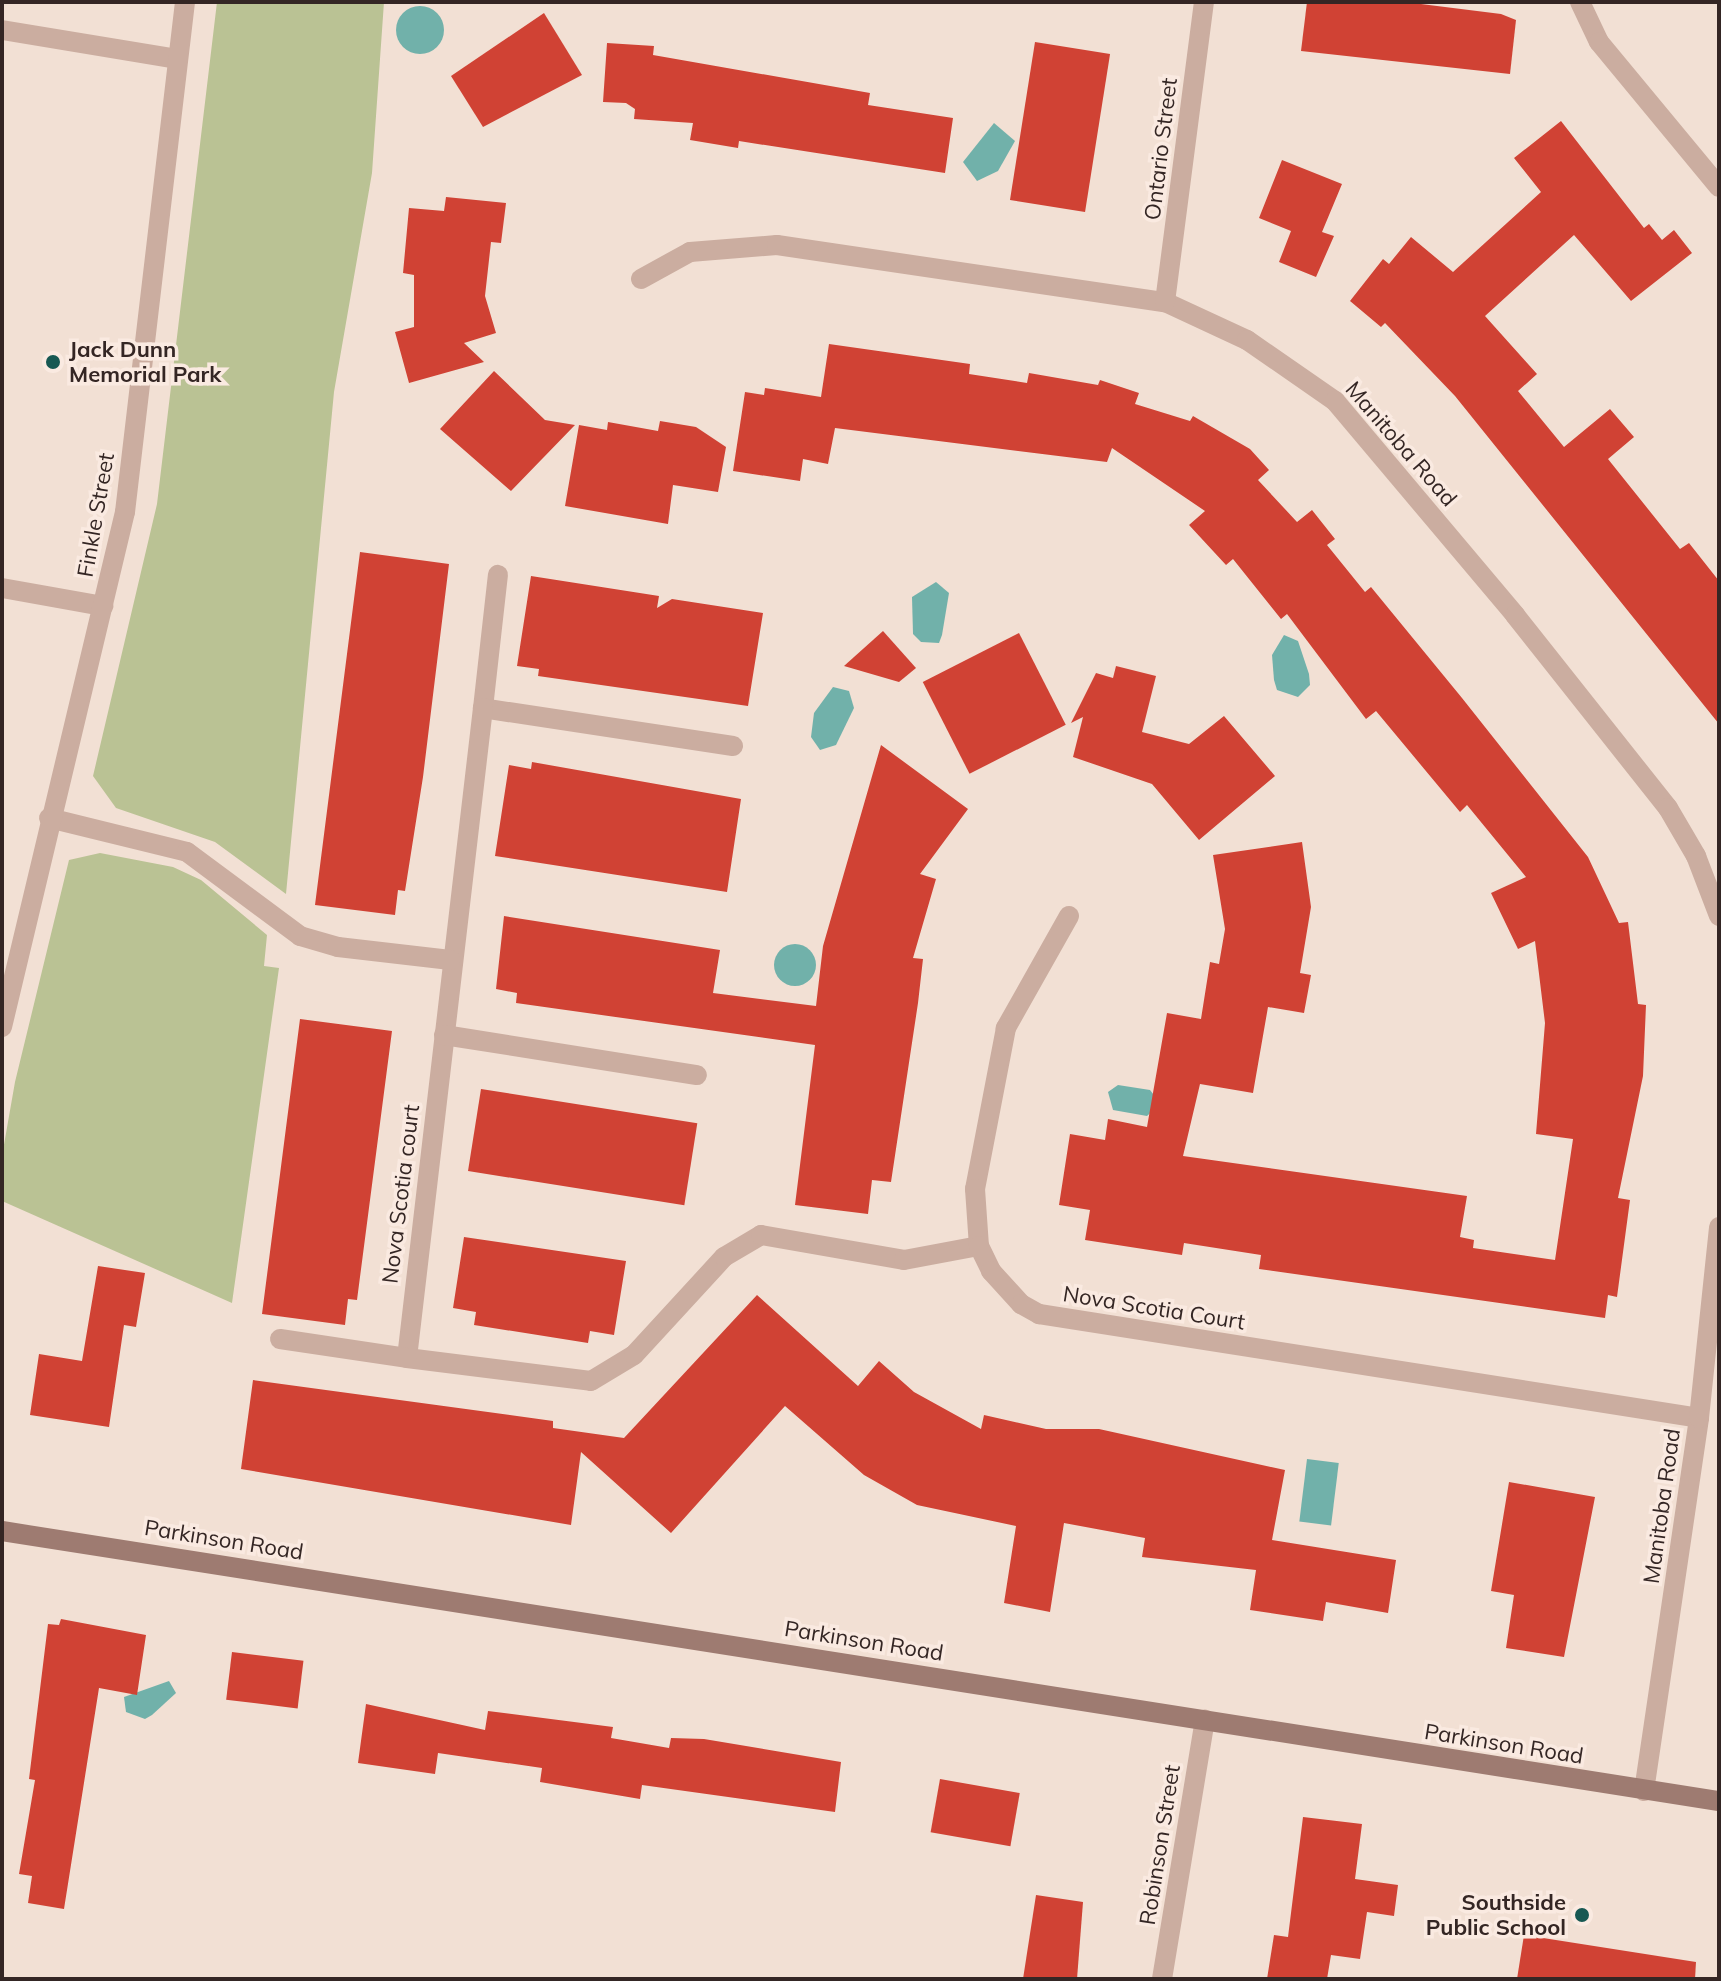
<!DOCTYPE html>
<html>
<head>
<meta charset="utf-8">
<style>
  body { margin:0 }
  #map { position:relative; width:1721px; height:1981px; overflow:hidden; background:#f2e0d4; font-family:Mulish,sans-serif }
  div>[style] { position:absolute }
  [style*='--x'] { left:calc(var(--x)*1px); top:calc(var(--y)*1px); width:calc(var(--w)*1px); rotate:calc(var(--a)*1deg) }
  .green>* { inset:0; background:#bac294 }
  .water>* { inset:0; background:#71b1aa; transform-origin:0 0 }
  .round { border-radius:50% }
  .building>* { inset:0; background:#d04234; transform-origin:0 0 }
  .service>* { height:20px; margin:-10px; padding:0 10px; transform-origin:10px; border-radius:10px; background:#cbada0 }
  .minor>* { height:20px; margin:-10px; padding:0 10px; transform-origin:10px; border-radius:10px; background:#cbada0 }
  .secondary>* { height:20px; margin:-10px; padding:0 10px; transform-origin:10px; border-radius:10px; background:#9e7b71 }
  .dots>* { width:22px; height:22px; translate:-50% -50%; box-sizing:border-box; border:4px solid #faeae1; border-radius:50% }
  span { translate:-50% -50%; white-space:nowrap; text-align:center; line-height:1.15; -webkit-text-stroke:7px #faeae1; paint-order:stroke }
  .street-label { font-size:22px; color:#342624 }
  .poi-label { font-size:22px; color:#342624; font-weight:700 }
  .left { translate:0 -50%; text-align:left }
  .right { translate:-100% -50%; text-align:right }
  .frame { position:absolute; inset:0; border:4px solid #342624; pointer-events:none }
</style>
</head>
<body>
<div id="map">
  <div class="green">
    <i style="clip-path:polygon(217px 2px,384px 2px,372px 173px,334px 392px,286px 894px,215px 842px,116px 808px,93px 776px,157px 504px)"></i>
    <i style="clip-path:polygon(100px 853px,173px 867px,201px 880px,267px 935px,264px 966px,279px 968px,232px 1303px,2px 1201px,2px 1156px,15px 1082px,69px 860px)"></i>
  </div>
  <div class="water">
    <i class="round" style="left:396px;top:6px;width:48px;height:48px"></i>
    <i style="clip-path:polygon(994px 123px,1015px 141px,998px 171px,977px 181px,963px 162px)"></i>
    <i style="clip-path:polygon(936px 582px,949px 593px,942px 635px,939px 643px,921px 642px,913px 634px,912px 597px)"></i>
    <i style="clip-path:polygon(1284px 635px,1298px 641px,1309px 674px,1310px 685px,1298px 697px,1277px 690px,1274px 680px,1272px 655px)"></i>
    <i style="clip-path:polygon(833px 687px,849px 691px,854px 708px,836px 745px,820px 750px,811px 737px,814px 713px)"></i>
    <i class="round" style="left:774px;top:944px;width:42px;height:42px"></i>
    <i style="clip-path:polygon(1118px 1085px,1150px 1090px,1157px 1099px,1155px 1109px,1147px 1116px,1113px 1110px,1108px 1092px)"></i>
    <i style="left:1307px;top:1459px;width:32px;height:63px;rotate:7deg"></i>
    <i style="clip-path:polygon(169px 1681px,176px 1693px,152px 1715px,145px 1719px,126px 1712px,124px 1697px)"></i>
  </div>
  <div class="building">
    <i style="clip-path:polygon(1307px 2px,1405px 2px,1501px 14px,1516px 20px,1510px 74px,1301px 51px)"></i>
    <i style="clip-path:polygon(544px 13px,582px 75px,483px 127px,451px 76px)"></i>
    <i style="left:1035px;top:42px;width:76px;height:160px;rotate:9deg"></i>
    <i style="clip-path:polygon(607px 43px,654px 46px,653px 55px,870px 93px,868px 105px,953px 118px,945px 173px,739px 141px,738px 148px,690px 140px,693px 123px,634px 119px,635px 109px,626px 103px,603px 102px)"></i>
    <i style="clip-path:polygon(1561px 121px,1644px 228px,1649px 224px,1662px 240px,1674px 230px,1692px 253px,1631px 301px,1574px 235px,1485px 316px,1537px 374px,1518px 391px,1564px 447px,1610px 409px,1634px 437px,1608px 459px,1680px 549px,1689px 543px,1719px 581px,1719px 724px,1455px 396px,1385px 323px,1381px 327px,1350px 301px,1383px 259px,1389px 264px,1411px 237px,1453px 272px,1541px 192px,1514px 158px)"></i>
    <i style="clip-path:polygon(1282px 160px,1342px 184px,1322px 232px,1334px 236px,1316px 277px,1279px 262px,1291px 231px,1259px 218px)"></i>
    <i style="clip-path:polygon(446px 197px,506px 203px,501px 243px,491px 242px,485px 296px,496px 333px,464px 343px,484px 362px,409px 383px,395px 332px,414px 327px,414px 275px,403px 273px,409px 208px,444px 211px)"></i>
    <i style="clip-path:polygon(829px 344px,970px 364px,969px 374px,1027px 383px,1029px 373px,1098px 385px,1100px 380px,1139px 393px,1135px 404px,1190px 421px,1193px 416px,1250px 449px,1269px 470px,1258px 480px,1297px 522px,1312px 510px,1335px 539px,1327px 545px,1365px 592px,1371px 587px,1462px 698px,1588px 857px,1619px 923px,1628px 922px,1638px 1004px,1646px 1005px,1643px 1076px,1618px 1198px,1630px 1200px,1617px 1297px,1608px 1295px,1605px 1318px,1259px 1269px,1261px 1255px,1184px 1243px,1182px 1255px,1085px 1240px,1090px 1210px,1059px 1205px,1070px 1134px,1105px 1140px,1108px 1119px,1147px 1127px,1167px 1013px,1201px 1019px,1210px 962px,1219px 964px,1225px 929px,1213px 855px,1302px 842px,1311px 907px,1300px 973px,1311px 975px,1304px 1013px,1268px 1007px,1253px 1093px,1200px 1084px,1183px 1156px,1467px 1196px,1460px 1237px,1474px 1240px,1473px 1248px,1555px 1260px,1573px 1139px,1536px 1134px,1545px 1023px,1535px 941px,1518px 949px,1491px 893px,1526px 877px,1467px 805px,1460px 812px,1376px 711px,1366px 719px,1287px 614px,1281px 619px,1233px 559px,1226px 565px,1189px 525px,1205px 511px,1112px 448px,1107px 462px,835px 428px,828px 464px,803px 459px,800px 481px,733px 471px,745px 392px,764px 395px,765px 388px,821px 397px)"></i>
    <i style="clip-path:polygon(494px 371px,545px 420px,575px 425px,511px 491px,440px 429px)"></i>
    <i style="clip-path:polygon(660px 421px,696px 427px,726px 447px,718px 492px,673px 485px,668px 524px,565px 506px,579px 425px,607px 430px,608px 422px,658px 431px)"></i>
    <i style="clip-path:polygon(360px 552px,449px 564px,423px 777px,405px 891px,398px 890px,395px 915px,315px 905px)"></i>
    <i style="clip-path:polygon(531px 576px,659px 596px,657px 608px,672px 599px,763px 613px,748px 706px,538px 676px,539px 669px,517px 666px)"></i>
    <i style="clip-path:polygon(883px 631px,916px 668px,899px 682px,844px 666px)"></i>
    <i style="left:1019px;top:633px;width:103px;height:108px;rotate:63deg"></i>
    <i style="clip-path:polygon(1116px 666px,1156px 676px,1142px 732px,1189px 744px,1224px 716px,1275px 776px,1199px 840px,1152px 784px,1073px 757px,1083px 717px,1071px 723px,1096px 673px,1113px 678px)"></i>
    <i style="clip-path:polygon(881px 745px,968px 809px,920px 874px,936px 879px,913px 958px,923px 959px,918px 1003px,891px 1182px,872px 1180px,868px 1214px,795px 1205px,815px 1045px,516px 1003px,517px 993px,496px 989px,504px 916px,720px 950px,713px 993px,816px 1006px,823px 946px)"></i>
    <i style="clip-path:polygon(532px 762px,741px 799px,727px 892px,495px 856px,509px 765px,531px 769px)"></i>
    <i style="clip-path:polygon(300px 1019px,392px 1031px,357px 1300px,348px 1299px,345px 1325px,262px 1314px)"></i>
    <i style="left:481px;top:1089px;width:219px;height:83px;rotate:9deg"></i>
    <i style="clip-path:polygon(464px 1237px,626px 1261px,614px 1335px,590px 1331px,588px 1343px,474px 1325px,476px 1312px,453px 1308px)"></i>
    <i style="clip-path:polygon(98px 1266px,145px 1273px,136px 1327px,124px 1325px,109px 1427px,30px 1415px,39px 1354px,82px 1361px)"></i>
    <i style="clip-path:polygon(757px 1295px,858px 1386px,879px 1361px,914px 1392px,981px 1429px,984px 1415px,1046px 1429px,1099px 1429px,1285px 1470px,1272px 1540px,1396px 1560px,1388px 1613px,1326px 1602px,1323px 1621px,1250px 1610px,1256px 1570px,1142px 1557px,1145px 1538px,1064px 1523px,1050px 1612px,1004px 1603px,1016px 1526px,917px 1505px,864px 1475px,785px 1406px,671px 1533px,581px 1452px,571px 1525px,241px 1469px,253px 1380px,553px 1421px,553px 1428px,624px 1438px)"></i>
    <i style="clip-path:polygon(1509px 1482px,1595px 1497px,1564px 1657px,1506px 1648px,1514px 1595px,1491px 1591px)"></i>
    <i style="clip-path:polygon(61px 1619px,146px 1635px,137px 1695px,99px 1688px,64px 1909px,28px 1903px,32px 1876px,19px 1874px,35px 1780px,29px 1779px,48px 1624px,59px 1625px)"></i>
    <i style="left:232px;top:1652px;width:72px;height:48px;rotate:7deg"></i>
    <i style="clip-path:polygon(366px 1704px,485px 1730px,488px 1711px,613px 1727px,611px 1738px,669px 1748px,671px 1738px,704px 1739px,841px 1762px,835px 1812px,642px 1785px,640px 1799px,540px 1782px,542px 1768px,438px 1753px,435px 1774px,358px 1763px)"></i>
    <i style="left:940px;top:1779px;width:81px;height:54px;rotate:10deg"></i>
    <i style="clip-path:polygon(1303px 1817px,1362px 1824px,1355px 1879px,1398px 1885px,1394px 1916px,1367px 1912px,1360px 1959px,1331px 1955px,1327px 1979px,1267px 1979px,1274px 1935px,1288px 1937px)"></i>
    <i style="clip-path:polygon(1036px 1895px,1083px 1902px,1077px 1979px,1023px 1979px)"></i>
    <i style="clip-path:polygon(1524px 1935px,1696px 1962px,1695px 1979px,1517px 1979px)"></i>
  </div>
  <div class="service">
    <i style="--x:1580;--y:2;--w:44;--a:64.6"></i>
    <i style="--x:1599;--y:42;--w:188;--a:50.4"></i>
    <i style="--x:2;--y:30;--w:177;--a:9.4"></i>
    <i style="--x:2;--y:588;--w:103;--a:10.1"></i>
  </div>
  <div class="minor">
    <i style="--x:641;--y:279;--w:56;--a:-28.9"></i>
    <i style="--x:690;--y:252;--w:87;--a:-4.6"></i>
    <i style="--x:777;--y:245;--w:392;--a:8.4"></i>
    <i style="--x:1165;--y:302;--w:90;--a:24.9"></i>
    <i style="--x:1247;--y:340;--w:107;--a:34.7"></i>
    <i style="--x:1335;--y:401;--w:280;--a:49.9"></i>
    <i style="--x:1515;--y:615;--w:246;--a:51.6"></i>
    <i style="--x:1668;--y:808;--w:56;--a:59.7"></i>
    <i style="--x:1696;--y:856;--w:64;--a:69"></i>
    <i style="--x:1165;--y:302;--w:303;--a:-82.6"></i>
    <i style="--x:483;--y:708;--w:134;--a:-83.6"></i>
    <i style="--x:733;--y:746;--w:253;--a:-171.4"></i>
    <i style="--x:483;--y:708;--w:654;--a:96.67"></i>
    <i style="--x:407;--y:1358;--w:185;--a:7.1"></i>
    <i style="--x:591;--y:1381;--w:50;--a:-31.2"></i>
    <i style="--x:634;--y:1355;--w:133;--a:-47.4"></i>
    <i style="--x:724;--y:1257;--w:43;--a:-30.7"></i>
    <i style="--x:761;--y:1235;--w:145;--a:9.9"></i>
    <i style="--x:904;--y:1260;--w:76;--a:-10.6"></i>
    <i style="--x:49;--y:818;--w:142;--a:13.8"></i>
    <i style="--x:187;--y:852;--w:141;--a:36.6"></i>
    <i style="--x:300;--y:936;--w:40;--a:16"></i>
    <i style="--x:338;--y:947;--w:113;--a:6.6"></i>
    <i style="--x:1069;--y:916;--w:129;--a:119.4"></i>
    <i style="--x:1006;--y:1028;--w:164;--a:100.9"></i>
    <i style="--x:975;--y:1189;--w:57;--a:86"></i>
    <i style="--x:979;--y:1246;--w:28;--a:64"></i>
    <i style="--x:991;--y:1271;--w:45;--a:47.7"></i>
    <i style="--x:1021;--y:1304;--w:21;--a:29"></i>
    <i style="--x:1039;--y:1314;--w:668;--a:8.95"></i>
    <i style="--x:2;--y:1027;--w:529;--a:-76.57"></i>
    <i style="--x:125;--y:512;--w:514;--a:-83.29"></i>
    <i style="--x:444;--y:1035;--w:256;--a:9"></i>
    <i style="--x:280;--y:1339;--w:128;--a:8.5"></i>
    <i style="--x:1644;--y:1791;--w:377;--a:-81.6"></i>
    <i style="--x:1699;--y:1418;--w:192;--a:-84"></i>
    <i style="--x:1162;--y:1979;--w:263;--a:-80.6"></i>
  </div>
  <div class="secondary">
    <i style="--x:2;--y:1531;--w:1738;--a:8.94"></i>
  </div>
  <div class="dots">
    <i style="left:53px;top:362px;background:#175852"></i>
    <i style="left:1582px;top:1915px;background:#175852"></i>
  </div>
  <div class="street-label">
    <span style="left:1161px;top:149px;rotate:-83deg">Ontario Street</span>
    <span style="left:1401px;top:444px;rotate:49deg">Manitoba Road</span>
    <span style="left:96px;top:515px;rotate:-80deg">Finkle Street</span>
    <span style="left:401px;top:1194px;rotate:-83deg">Nova Scotia court</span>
    <span style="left:1154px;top:1308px;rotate:9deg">Nova Scotia Court</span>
    <span style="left:1662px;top:1506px;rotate:-82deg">Manitoba Road</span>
    <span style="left:224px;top:1540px;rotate:9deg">Parkinson Road</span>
    <span style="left:864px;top:1641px;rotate:9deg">Parkinson Road</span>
    <span style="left:1504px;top:1744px;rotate:9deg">Parkinson Road</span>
    <span style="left:1160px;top:1845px;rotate:-81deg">Robinson Street</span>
  </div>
  <div class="poi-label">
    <span class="left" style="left:69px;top:362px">Jack Dunn<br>Memorial Park</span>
    <span class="right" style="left:1566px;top:1915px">Southside<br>Public School</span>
  </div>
  <div class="frame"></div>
</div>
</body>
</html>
